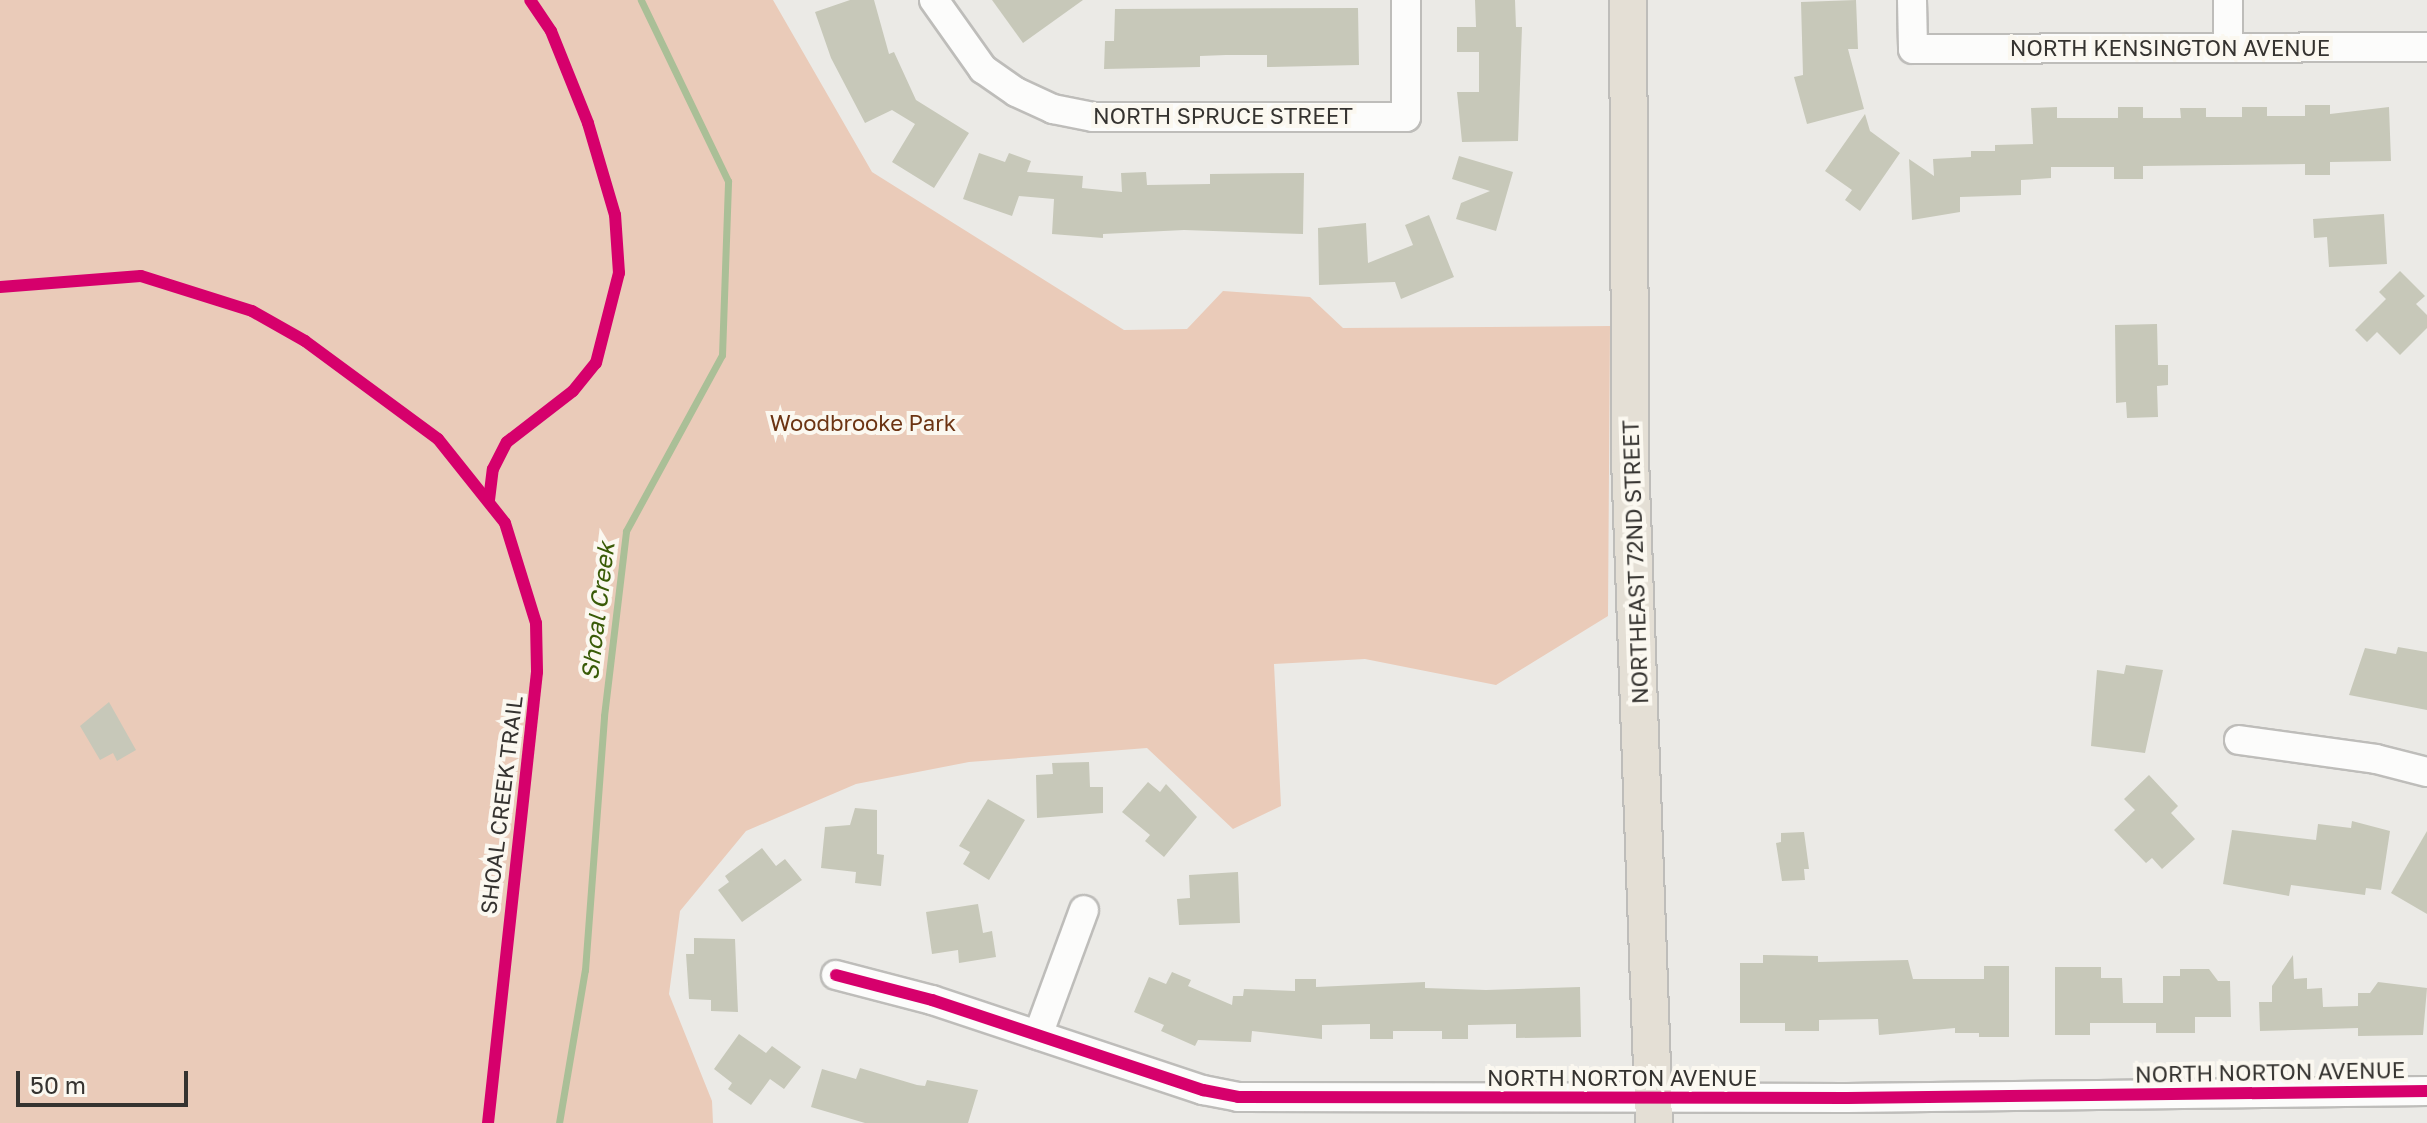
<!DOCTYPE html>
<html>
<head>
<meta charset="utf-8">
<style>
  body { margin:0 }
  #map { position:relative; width:2427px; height:1123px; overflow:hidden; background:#ebeae6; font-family:"Golos Text",sans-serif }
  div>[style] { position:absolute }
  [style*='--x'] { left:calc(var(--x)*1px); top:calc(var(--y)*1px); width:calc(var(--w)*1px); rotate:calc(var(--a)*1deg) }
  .green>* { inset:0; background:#eacbb9 }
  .stream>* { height:7px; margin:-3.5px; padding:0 3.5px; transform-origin:3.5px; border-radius:3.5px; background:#aabf97 }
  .building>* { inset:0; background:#c7c8b9 }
  .roads { filter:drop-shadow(2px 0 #bebdba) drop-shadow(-2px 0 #bebdba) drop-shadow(0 2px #bebdba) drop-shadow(0 -2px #bebdba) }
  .minor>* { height:28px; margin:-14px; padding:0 14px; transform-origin:14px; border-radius:14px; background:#fcfcfb }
  .major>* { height:36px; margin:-18px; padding:0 18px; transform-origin:18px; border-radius:18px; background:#e4dfd5 }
  .cycleway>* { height:12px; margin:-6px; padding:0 6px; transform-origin:6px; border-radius:6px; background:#d6006c }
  span { translate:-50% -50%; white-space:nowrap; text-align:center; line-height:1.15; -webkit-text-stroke:8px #fbf8f0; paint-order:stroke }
  .street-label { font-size:22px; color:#353330 }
  .park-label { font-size:22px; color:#6c3413 }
  .water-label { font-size:24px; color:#395b07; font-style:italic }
  .scale { position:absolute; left:16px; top:1071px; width:172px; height:36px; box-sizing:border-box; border:4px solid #353330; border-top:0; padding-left:10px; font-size:24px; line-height:28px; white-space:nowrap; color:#353330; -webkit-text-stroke:6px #fbf8f0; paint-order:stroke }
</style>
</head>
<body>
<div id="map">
  <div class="green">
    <i style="clip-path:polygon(0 0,773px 0,872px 172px,1124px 330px,1187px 329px,1223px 291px,1310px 297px,1343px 328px,1610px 326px,1608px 616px,1496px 685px,1365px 659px,1274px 664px,1281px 806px,1233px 829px,1147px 748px,969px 762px,856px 784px,746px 831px,680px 911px,669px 994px,712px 1101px,713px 1123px,0 1123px)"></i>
  </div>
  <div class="stream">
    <i style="--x:559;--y:1123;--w:155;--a:-80.4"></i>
    <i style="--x:585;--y:970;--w:255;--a:-85.7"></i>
    <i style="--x:604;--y:716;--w:186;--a:-83.2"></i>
    <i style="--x:626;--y:531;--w:200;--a:-61.4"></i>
    <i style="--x:722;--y:355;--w:174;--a:-88"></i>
    <i style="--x:728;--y:181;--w:201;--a:-115.7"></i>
  </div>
  <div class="building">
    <i style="clip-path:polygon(850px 0,874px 0,889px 54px,894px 52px,916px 100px,969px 133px,934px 188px,892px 162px,915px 124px,892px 110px,865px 123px,831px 58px,815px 12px)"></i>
    <i style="clip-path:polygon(992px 0,1083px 0,1023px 43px)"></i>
    <i style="clip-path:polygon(1475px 0,1515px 0,1516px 27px,1522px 27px,1518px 141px,1462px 142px,1457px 92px,1479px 92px,1479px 52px,1457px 52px,1457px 27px,1476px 27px)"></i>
    <i style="clip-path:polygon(1856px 0,1858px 49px,1848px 49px,1864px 109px,1807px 124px,1794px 77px,1803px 75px,1801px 2px)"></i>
    <i style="clip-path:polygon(1358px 8px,1359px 65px,1267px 67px,1267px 55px,1226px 55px,1200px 56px,1200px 67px,1104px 69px,1105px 41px,1114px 41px,1115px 9px)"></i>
    <i style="clip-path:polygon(2305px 105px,2330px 105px,2330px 114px,2389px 107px,2391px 161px,2330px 162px,2330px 175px,2305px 175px,2305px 164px,2143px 166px,2143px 179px,2114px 179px,2114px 167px,2051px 167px,2051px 178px,2021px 180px,2021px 195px,1960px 197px,1960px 212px,1912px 220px,1909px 159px,1934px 176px,1933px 159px,1971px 157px,1971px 151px,1995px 151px,1995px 145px,2033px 144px,2031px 108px,2057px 107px,2057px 118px,2118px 118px,2118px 107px,2143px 107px,2143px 118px,2181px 118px,2180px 108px,2206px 108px,2206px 117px,2242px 117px,2242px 107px,2267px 107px,2267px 116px,2305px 116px)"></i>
    <i style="clip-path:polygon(1865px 114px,1870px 131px,1900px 153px,1860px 211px,1845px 200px,1852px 190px,1825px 171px)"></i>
    <i style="clip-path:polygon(979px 153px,1005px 162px,1009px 153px,1031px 161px,1027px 172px,1083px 176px,1082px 188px,1122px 192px,1121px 173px,1146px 172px,1147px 185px,1210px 184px,1210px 174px,1304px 173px,1303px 234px,1184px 230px,1103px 234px,1103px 238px,1052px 234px,1054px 199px,1019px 196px,1012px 216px,963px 199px)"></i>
    <i style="clip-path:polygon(1459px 156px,1513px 172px,1496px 231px,1456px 219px,1461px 203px,1490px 191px,1452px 179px)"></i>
    <i style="clip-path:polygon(2384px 214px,2387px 264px,2329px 267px,2327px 237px,2314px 238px,2313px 219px)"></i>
    <i style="clip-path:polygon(1429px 215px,1454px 277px,1401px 299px,1395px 282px,1319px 285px,1318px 228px,1366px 223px,1368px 263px,1413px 245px,1405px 225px)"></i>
    <i style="clip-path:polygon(2400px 271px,2425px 296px,2416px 304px,2427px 315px,2427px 328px,2400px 355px,2377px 332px,2367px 342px,2355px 330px,2386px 299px,2379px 292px)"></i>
    <i style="clip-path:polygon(2157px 324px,2158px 365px,2168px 365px,2168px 385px,2157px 386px,2158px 417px,2127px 418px,2126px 402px,2116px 403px,2115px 325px)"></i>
    <i style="clip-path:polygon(2398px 647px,2427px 652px,2427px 710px,2349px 695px,2365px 648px,2396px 654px)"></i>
    <i style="clip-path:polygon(2126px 665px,2163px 670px,2145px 753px,2091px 746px,2097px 670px,2124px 674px)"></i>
    <i style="clip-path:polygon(109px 702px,136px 750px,117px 761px,113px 753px,100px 760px,80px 726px)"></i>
    <i style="clip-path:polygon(1089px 762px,1090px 787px,1103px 787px,1103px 813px,1037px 818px,1036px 775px,1053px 774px,1052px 763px)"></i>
    <i style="clip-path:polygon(2149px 775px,2178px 806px,2171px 813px,2195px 839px,2162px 869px,2152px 858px,2146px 863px,2114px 830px,2135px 810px,2124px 799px)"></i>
    <i style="clip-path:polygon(1148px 782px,1160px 792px,1166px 784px,1197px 817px,1164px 857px,1145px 841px,1150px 835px,1122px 812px)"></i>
    <i style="clip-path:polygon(988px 799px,1025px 820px,989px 880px,963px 864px,970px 852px,959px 846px)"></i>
    <i style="clip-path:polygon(855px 808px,877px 810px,877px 854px,884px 855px,881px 886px,855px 883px,856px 872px,821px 868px,825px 827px,850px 825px)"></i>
    <i style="clip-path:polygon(2352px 821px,2390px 831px,2381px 890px,2366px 888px,2365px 895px,2291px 885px,2289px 896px,2223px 884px,2232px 830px,2316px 840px,2318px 824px,2351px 828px)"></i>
    <i style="clip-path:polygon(2427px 831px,2427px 914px,2391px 893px)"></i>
    <i style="clip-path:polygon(1804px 832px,1809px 869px,1804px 869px,1805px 880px,1782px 881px,1776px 843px,1781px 842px,1781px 833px)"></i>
    <i style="clip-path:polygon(762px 848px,776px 866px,785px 859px,802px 880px,742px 922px,718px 890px,729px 882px,725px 876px)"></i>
    <i style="clip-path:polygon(1238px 872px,1240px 923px,1179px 925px,1177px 899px,1190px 898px,1189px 875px)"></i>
    <i style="clip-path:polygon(978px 904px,983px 933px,992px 931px,996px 957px,959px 963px,958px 950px,932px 954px,926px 912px)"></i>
    <i style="clip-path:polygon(694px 938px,735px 939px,738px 1012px,711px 1011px,711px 1000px,689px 999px,686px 954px,694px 954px)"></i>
    <i style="clip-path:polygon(1763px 955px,1818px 956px,1818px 962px,1908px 960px,1913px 979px,1984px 979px,1984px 966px,2009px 966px,2009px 1037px,1979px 1037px,1979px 1033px,1955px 1033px,1955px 1028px,1879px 1035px,1878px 1019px,1819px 1020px,1819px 1031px,1785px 1031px,1785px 1023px,1740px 1023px,1740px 963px,1763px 963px)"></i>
    <i style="clip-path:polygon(2293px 955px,2294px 979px,2307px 978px,2307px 989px,2322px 988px,2323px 1007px,2358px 1006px,2358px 993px,2370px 993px,2378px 982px,2427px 988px,2423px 1035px,2358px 1036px,2358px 1028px,2260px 1031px,2259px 1002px,2272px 1002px,2272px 986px)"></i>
    <i style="clip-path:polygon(2055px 967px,2101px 967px,2101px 978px,2122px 978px,2123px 1003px,2163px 1003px,2163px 976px,2180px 976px,2180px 969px,2209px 969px,2218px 981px,2230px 981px,2231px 1017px,2195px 1017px,2195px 1033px,2156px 1033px,2156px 1023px,2090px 1023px,2090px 1035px,2055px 1035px)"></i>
    <i style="clip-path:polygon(1172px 972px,1191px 980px,1188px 986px,1232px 1005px,1233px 996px,1243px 996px,1244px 989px,1295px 991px,1295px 979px,1316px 979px,1316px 987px,1425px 982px,1425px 988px,1486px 990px,1580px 987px,1581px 1037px,1516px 1038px,1516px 1024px,1468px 1025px,1468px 1039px,1442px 1039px,1442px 1031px,1393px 1031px,1393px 1039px,1370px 1039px,1370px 1024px,1322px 1025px,1322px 1039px,1252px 1031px,1251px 1042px,1198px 1040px,1195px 1046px,1161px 1031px,1164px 1025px,1134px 1012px,1149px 977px,1166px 984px)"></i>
    <i style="clip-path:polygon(739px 1034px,766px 1053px,772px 1046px,801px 1067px,784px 1089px,770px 1079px,751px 1105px,728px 1089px,732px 1083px,714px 1069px)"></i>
    <i style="clip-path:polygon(860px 1068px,917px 1085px,925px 1086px,927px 1080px,978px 1090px,968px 1123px,865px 1123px,811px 1107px,822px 1069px,856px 1079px)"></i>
  </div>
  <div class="roads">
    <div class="minor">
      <i style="--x:934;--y:0;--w:85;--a:54.6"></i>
      <i style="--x:983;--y:69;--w:40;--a:34.9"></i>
      <i style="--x:1016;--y:92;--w:41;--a:24.7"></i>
      <i style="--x:1053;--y:109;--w:41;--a:11.3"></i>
      <i style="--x:1093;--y:117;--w:313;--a:0"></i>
      <i style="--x:1406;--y:117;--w:117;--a:-90"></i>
      <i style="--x:1912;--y:0;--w:49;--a:88.8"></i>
      <i style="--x:1913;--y:49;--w:514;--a:-0.22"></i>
      <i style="--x:2228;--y:48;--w:48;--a:-90"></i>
      <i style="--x:2239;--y:740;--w:138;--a:7.9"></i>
      <i style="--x:2376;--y:759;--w:53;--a:14.3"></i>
      <i style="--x:836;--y:975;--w:99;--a:14.6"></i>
      <i style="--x:932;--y:1000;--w:286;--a:18.4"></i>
      <i style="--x:1203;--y:1090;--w:36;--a:11"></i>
      <i style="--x:1238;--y:1097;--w:609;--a:0.09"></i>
      <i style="--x:1847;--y:1098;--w:580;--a:-0.69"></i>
      <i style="--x:1038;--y:1035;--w:133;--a:-69.8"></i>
    </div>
    <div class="major">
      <i style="--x:1628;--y:0;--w:458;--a:89.7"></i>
      <i style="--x:1630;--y:458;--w:665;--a:87.93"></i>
    </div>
  </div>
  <div class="cycleway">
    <i style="--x:0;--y:287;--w:141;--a:-4.5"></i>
    <i style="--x:141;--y:276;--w:116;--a:17.5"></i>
    <i style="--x:252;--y:311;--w:61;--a:29.5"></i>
    <i style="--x:305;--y:341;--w:165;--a:36.4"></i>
    <i style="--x:438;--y:439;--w:107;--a:51.4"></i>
    <i style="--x:505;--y:523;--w:105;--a:72.8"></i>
    <i style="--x:536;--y:623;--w:49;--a:88.8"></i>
    <i style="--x:537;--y:672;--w:454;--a:96.2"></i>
    <i style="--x:489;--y:500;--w:31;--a:-83"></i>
    <i style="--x:493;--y:469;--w:30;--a:-63"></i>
    <i style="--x:507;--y:442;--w:83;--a:-37.7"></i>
    <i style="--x:573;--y:391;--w:36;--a:-51"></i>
    <i style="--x:596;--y:363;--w:93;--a:-75.7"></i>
    <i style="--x:619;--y:273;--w:58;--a:-93.9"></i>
    <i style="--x:615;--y:215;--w:96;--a:-106.4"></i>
    <i style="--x:588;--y:123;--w:99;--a:-111.9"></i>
    <i style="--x:551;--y:31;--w:37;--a:-124"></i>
    <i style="--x:836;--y:975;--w:99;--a:14.6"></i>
    <i style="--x:932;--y:1000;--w:286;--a:18.4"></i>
    <i style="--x:1203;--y:1090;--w:36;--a:11"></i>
    <i style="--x:1238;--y:1097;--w:609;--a:0.09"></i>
    <i style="--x:1847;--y:1098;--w:580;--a:-0.69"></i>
  </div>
  <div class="street-label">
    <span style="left:2170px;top:48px">NORTH KENSINGTON AVENUE</span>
    <span style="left:1223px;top:116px">NORTH SPRUCE STREET</span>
    <span style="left:1635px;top:562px;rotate:-92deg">NORTHEAST 72ND STREET</span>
    <span style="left:501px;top:805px;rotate:-83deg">SHOAL CREEK TRAIL</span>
    <span style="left:2270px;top:1072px;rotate:-1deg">NORTH NORTON AVENUE</span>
    <span style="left:1622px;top:1078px">NORTH NORTON AVENUE</span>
  </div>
  <div class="park-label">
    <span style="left:863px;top:423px">Woodbrooke Park</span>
  </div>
  <div class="water-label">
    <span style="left:597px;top:611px;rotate:-83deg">Shoal Creek</span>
  </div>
  <div class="scale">50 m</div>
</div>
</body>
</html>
